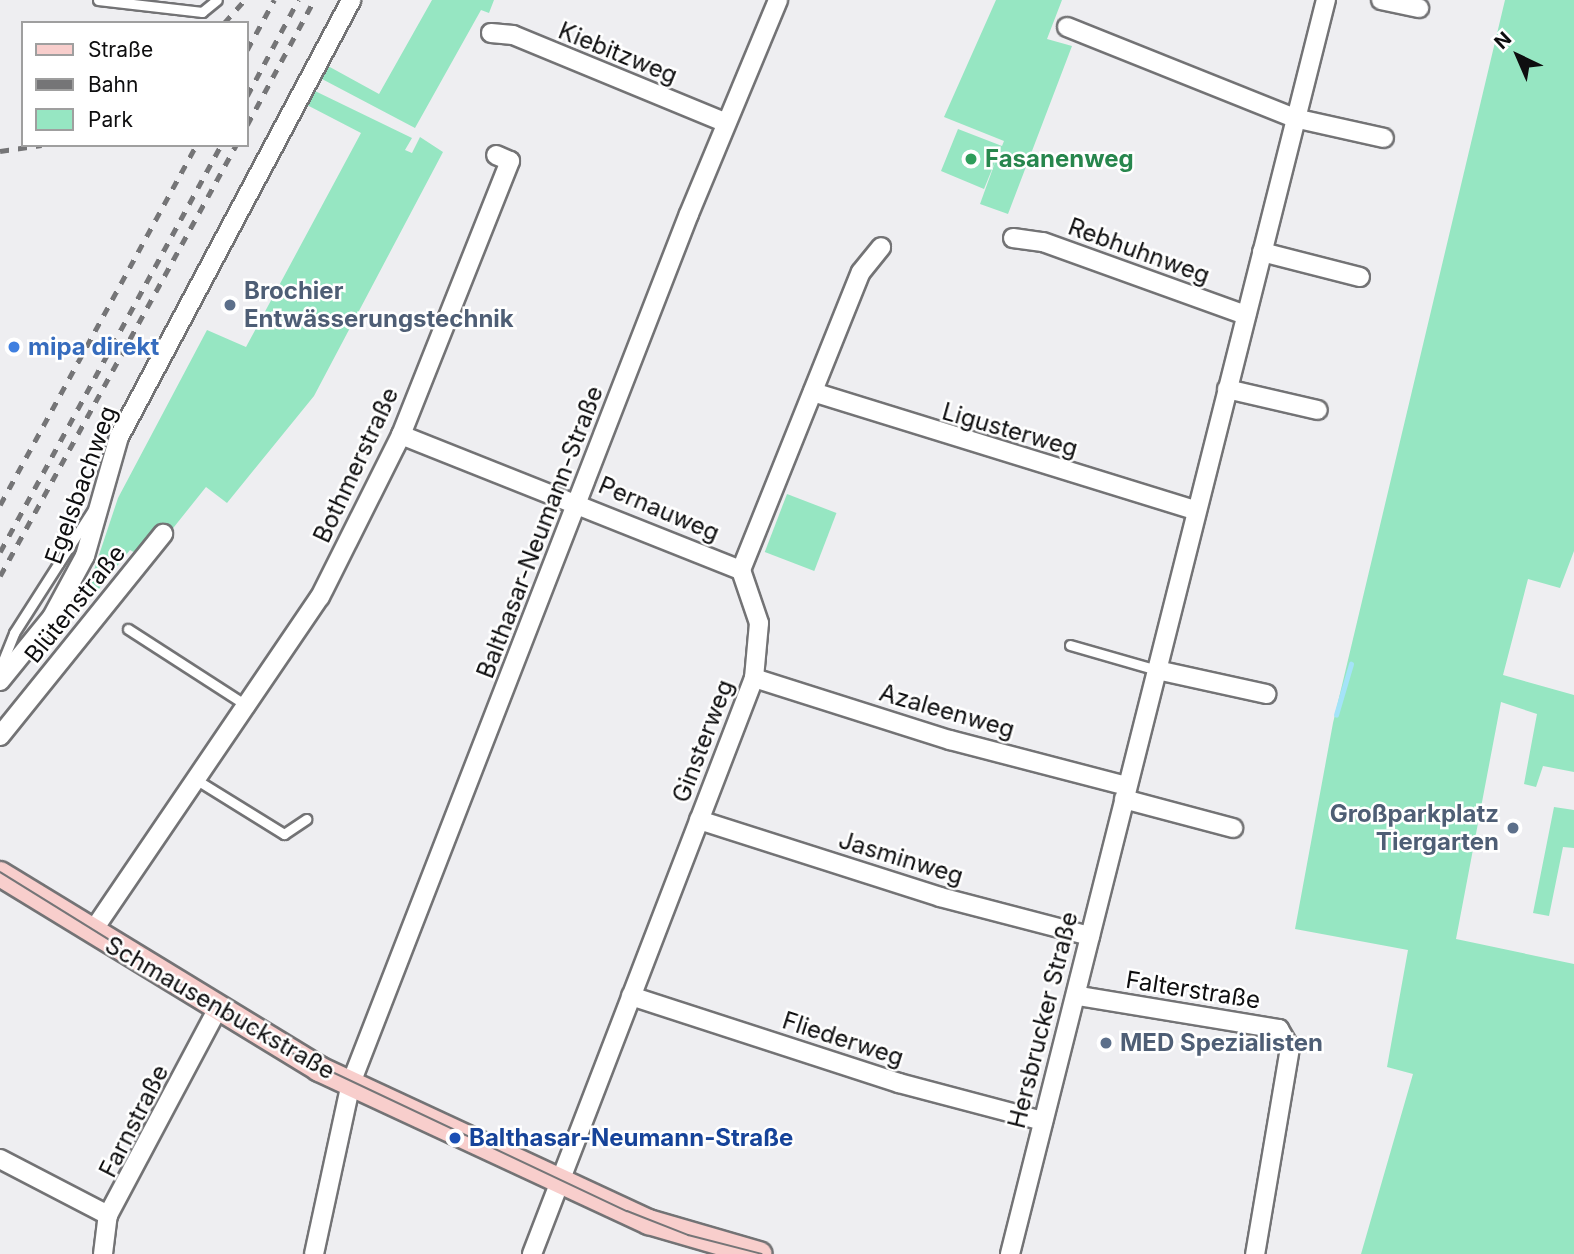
<!DOCTYPE html>
<html>
<head>
<meta charset="utf-8">
<style>
  body { margin:0 }
  #map { position:relative; width:1574px; height:1254px; overflow:hidden; background:#eeeef1; font-family:Inter,sans-serif }
  div>[style] { position:absolute }
  [style*='--x'] { left:calc(var(--x)*1px); top:calc(var(--y)*1px); width:calc(var(--w)*1px); rotate:calc(var(--a)*1deg) }
  .green>* { inset:0; background:#96e6c2; transform-origin:0 0 }
  .stream>* { height:4.5px; margin:-2.25px; padding:0 2.25px; transform-origin:2.25px; border-radius:2.25px; background:#a4e3f8 }
  .roads { filter:drop-shadow(2px 0 #737375) drop-shadow(-2px 0 #737375) drop-shadow(0 2px #737375) drop-shadow(0 -2px #737375) }
  .lane>* { height:9px; margin:-4.5px; padding:0 4.5px; transform-origin:4.5px; border-radius:4.5px; background:#fff }
  .street>* { height:18px; margin:-9px; padding:0 9px; transform-origin:9px; border-radius:9px; background:#fff }
  .secondary>* { height:24px; margin:-12px; padding:0 12px; transform-origin:12px; border-radius:12px; background:#f8cecc }
  .tram>* { height:2px; margin:-1px; padding:0 1px; transform-origin:1px; border-radius:1px; background:#757577 }
  .rail>* { height:4.5px; margin-top:-2.25px; transform-origin:0; background:repeating-linear-gradient(90deg,#757577 0 9px,transparent 0 18px) }
  .dots>* { width:19px; height:19px; translate:-50% -50%; box-sizing:border-box; border:4px solid #fff; border-radius:50% }
  span { translate:-50% -50%; white-space:nowrap; text-align:center; line-height:1.15; -webkit-text-stroke:5px #fff; paint-order:stroke }
  .street-label { font-size:24px; color:#0e0e0f }
  .leisure-label { font-size:24px; color:#27864d; font-weight:700 }
  .left { translate:0 -50%; text-align:left }
  .service-label { font-size:24px; color:#4e5e75; font-weight:700 }
  .right { translate:-100% -50%; text-align:right }
  .shop-label { font-size:24px; color:#366cbe; font-weight:700 }
  .transit-label { font-size:24px; color:#164399; font-weight:700 }
  .legend { position:absolute; left:21px; top:21px; width:228px; height:126px; box-sizing:border-box; background:#fff; border:2px solid #9f9f9f; margin:0; padding:9px 12px; list-style:none; font-size:21px; color:#0e0e0f }
  .legend li { display:flex; align-items:center; gap:14px; height:35px }
  .legend b { width:35px; border:2px solid #9f9f9f }
  .north { position:absolute; left:1483px; top:21px; width:70px; height:70px; -webkit-text-stroke:5px #fff; paint-order:stroke; rotate:316deg; font-size:19px; font-weight:700; line-height:28px; text-align:center; color:#0e0e0f }
  .north::after { content:''; display:block; margin:auto; width:24px; height:32px; background:#0e0e0f; clip-path:polygon(50% 0,100% 100%,50% 72%,0 100%) }
</style>
</head>
<body>
<div id="map">
  <div class="green">
    <i style="clip-path:polygon(432px 0,494px 0,489px 13px,481px 10px,415px 128px,322px 79px,328px 66px,379px 94px)"></i>
    <i style="clip-path:polygon(996px 0,1062px 0,1047px 39px,1072px 46px,1008px 214px,980px 204px,997px 157px,984px 189px,941px 171px,958px 129px,1002px 146px,1004px 141px,944px 117px)"></i>
    <i style="clip-path:polygon(1505px 0,1574px 0,1574px 551px,1560px 588px,1528px 579px,1503px 675px,1574px 695px,1574px 772px,1543px 766px,1536px 787px,1524px 784px,1537px 714px,1501px 702px,1456px 939px,1574px 964px,1574px 1254px,1361px 1254px,1413px 1074px,1387px 1067px,1408px 950px,1295px 929px,1333px 723px)"></i>
    <i style="clip-path:polygon(315px 91px,412px 138px,405px 150px,412px 153px,420px 137px,443px 152px,314px 396px,227px 503px,206px 487px,166px 537px,139px 555px,130px 550px,94px 595px,87px 591px,118px 498px,207px 330px,246px 347px,361px 133px,307px 105px)"></i>
    <i style="left:787px;top:494px;width:53px;height:62px;rotate:21deg"></i>
    <i style="clip-path:polygon(1554px 807px,1574px 810px,1574px 848px,1563px 847px,1549px 916px,1533px 913px)"></i>
  </div>
  <div class="stream">
    <i style="--x:1336;--y:715;--w:53;--a:-73.6"></i>
  </div>
  <div class="roads">
    <div class="lane">
      <i style="--x:98;--y:0;--w:105;--a:6.6"></i>
      <i style="--x:202;--y:12;--w:19;--a:-39"></i>
      <i style="--x:128;--y:629;--w:144;--a:32.8"></i>
      <i style="--x:1070;--y:645;--w:91;--a:16"></i>
      <i style="--x:0;--y:668;--w:38;--a:-68"></i>
      <i style="--x:14;--y:633;--w:152;--a:-57.4"></i>
      <i style="--x:200;--y:782;--w:99;--a:31.8"></i>
      <i style="--x:284;--y:834;--w:27;--a:-34"></i>
    </div>
    <div class="street">
      <i style="--x:1381;--y:0;--w:39;--a:12"></i>
      <i style="--x:1067;--y:27;--w:245;--a:21.8"></i>
      <i style="--x:1294;--y:118;--w:92;--a:12.5"></i>
      <i style="--x:491;--y:33;--w:22;--a:5"></i>
      <i style="--x:513;--y:35;--w:230;--a:22.4"></i>
      <i style="--x:1013;--y:238;--w:30;--a:8"></i>
      <i style="--x:1043;--y:242;--w:216;--a:19.8"></i>
      <i style="--x:1262;--y:252;--w:101;--a:14.3"></i>
      <i style="--x:1227;--y:389;--w:93;--a:13"></i>
      <i style="--x:813;--y:392;--w:400;--a:17.2"></i>
      <i style="--x:401;--y:435;--w:366;--a:21.7"></i>
      <i style="--x:1157;--y:670;--w:112;--a:12.4"></i>
      <i style="--x:754;--y:678;--w:206;--a:17.6"></i>
      <i style="--x:950;--y:740;--w:183;--a:14.6"></i>
      <i style="--x:0;--y:681;--w:82;--a:-50.9"></i>
      <i style="--x:52;--y:617;--w:69;--a:-61.6"></i>
      <i style="--x:85;--y:556;--w:124;--a:-74.1"></i>
      <i style="--x:119;--y:437;--w:495;--a:-62"></i>
      <i style="--x:0;--y:736;--w:260;--a:-51.1"></i>
      <i style="--x:1124;--y:799;--w:113;--a:14.9"></i>
      <i style="--x:699;--y:820;--w:253;--a:17.7"></i>
      <i style="--x:940;--y:897;--w:155;--a:14.6"></i>
      <i style="--x:92;--y:932;--w:405;--a:-55.8"></i>
      <i style="--x:320;--y:597;--w:181;--a:-63.4"></i>
      <i style="--x:401;--y:435;--w:295;--a:-68.3"></i>
      <i style="--x:510;--y:161;--w:15;--a:-157"></i>
      <i style="--x:631;--y:996;--w:282;--a:18"></i>
      <i style="--x:899;--y:1083;--w:149;--a:14.8"></i>
      <i style="--x:1079;--y:996;--w:203;--a:9.4"></i>
      <i style="--x:1279;--y:1029;--w:22;--a:60"></i>
      <i style="--x:1290;--y:1048;--w:209;--a:99.6"></i>
      <i style="--x:0;--y:1159;--w:122;--a:27.4"></i>
      <i style="--x:103;--y:1254;--w:39;--a:-83"></i>
      <i style="--x:108;--y:1215;--w:232;--a:-62"></i>
      <i style="--x:314;--y:1254;--w:175;--a:-77.8"></i>
      <i style="--x:351;--y:1083;--w:932;--a:-68.75"></i>
      <i style="--x:689;--y:214;--w:232;--a:-67.4"></i>
      <i style="--x:532;--y:1254;--w:617;--a:-68.92"></i>
      <i style="--x:754;--y:678;--w:55;--a:-84.8"></i>
      <i style="--x:759;--y:623;--w:56;--a:-108.8"></i>
      <i style="--x:741;--y:570;--w:321;--a:-68.1"></i>
      <i style="--x:861;--y:272;--w:32;--a:-51"></i>
      <i style="--x:1010;--y:1254;--w:1293;--a:-75.86"></i>
    </div>
    <div class="secondary">
      <i style="--x:0;--y:874;--w:374;--a:31.4"></i>
      <i style="--x:319;--y:1069;--w:364;--a:24.9"></i>
      <i style="--x:649;--y:1222;--w:115;--a:16.2"></i>
    </div>
  </div>
  <div class="tram">
    <i style="--x:0;--y:872;--w:344;--a:31.8"></i>
    <i style="--x:292;--y:1053;--w:370;--a:25.3"></i>
    <i style="--x:627;--y:1211;--w:66;--a:21.5"></i>
    <i style="--x:688;--y:1235;--w:76;--a:14.4"></i>
  </div>
  <div class="rail">
    <i style="--x:224;--y:23;--w:31;--a:-48"></i>
    <i style="--x:247;--y:50;--w:57;--a:-61.6"></i>
    <i style="--x:247;--y:96;--w:109;--a:-62"></i>
    <i style="--x:247;--y:125;--w:142;--a:-61.8"></i>
    <i style="--x:0;--y:151;--w:42;--a:-8.1"></i>
    <i style="--x:0;--y:505;--w:410;--a:-61.4"></i>
    <i style="--x:0;--y:552;--w:463;--a:-61.5"></i>
    <i style="--x:0;--y:576;--w:491;--a:-61.3"></i>
  </div>
  <div class="dots">
    <i style="left:971px;top:159px;background:#2e9e5b"></i>
    <i style="left:230px;top:305px;background:#5c6f8a"></i>
    <i style="left:14px;top:347px;background:#3f7fe0"></i>
    <i style="left:1513px;top:828px;background:#5c6f8a"></i>
    <i style="left:1106px;top:1043px;background:#5c6f8a"></i>
    <i style="left:455px;top:1138px;background:#1a4fb4"></i>
  </div>
  <div class="street-label">
    <span style="left:618px;top:53px;rotate:22deg">Kiebitzweg</span>
    <span style="left:1139px;top:251px;rotate:20deg">Rebhuhnweg</span>
    <span style="left:1010px;top:430px;rotate:16deg">Ligusterweg</span>
    <span style="left:356px;top:465px;rotate:-65deg">Bothmerstraße</span>
    <span style="left:81px;top:485px;rotate:-70deg">Egelsbachweg</span>
    <span style="left:659px;top:509px;rotate:23deg">Pernauweg</span>
    <span style="left:540px;top:532px;rotate:-69deg">Balthasar-Neumann-Straße</span>
    <span style="left:75px;top:604px;rotate:-51deg">Blütenstraße</span>
    <span style="left:947px;top:711px;rotate:16deg">Azaleenweg</span>
    <span style="left:703px;top:741px;rotate:-69deg">Ginsterweg</span>
    <span style="left:901px;top:858px;rotate:17deg">Jasminweg</span>
    <span style="left:1193px;top:990px;rotate:9deg">Falterstraße</span>
    <span style="left:220px;top:1008px;rotate:30deg">Schmausenbuckstraße</span>
    <span style="left:1043px;top:1020px;rotate:-76deg">Hersbrucker Straße</span>
    <span style="left:843px;top:1039px;rotate:18deg">Fliederweg</span>
    <span style="left:134px;top:1121px;rotate:-63deg">Farnstraße</span>
  </div>
  <div class="leisure-label">
    <span class="left" style="left:985px;top:159px">Fasanenweg</span>
  </div>
  <div class="service-label">
    <span class="left" style="left:244px;top:305px">Brochier<br>Entwässerungstechnik</span>
    <span class="right" style="left:1499px;top:828px">Großparkplatz<br>Tiergarten</span>
    <span class="left" style="left:1120px;top:1043px">MED Spezialisten</span>
  </div>
  <div class="shop-label">
    <span class="left" style="left:28px;top:347px">mipa direkt</span>
  </div>
  <div class="transit-label">
    <span class="left" style="left:469px;top:1138px">Balthasar-Neumann-Straße</span>
  </div>
  <ul class="legend">
  <li><b style="height:9px;background:#f8cecc"></b>Straße</li>
  <li><b style="height:9px;background:#757577"></b>Bahn</li>
  <li><b style="height:19px;background:#96e6c2"></b>Park</li>
  </ul>
  <div class="north">N</div>
</div>
</body>
</html>
